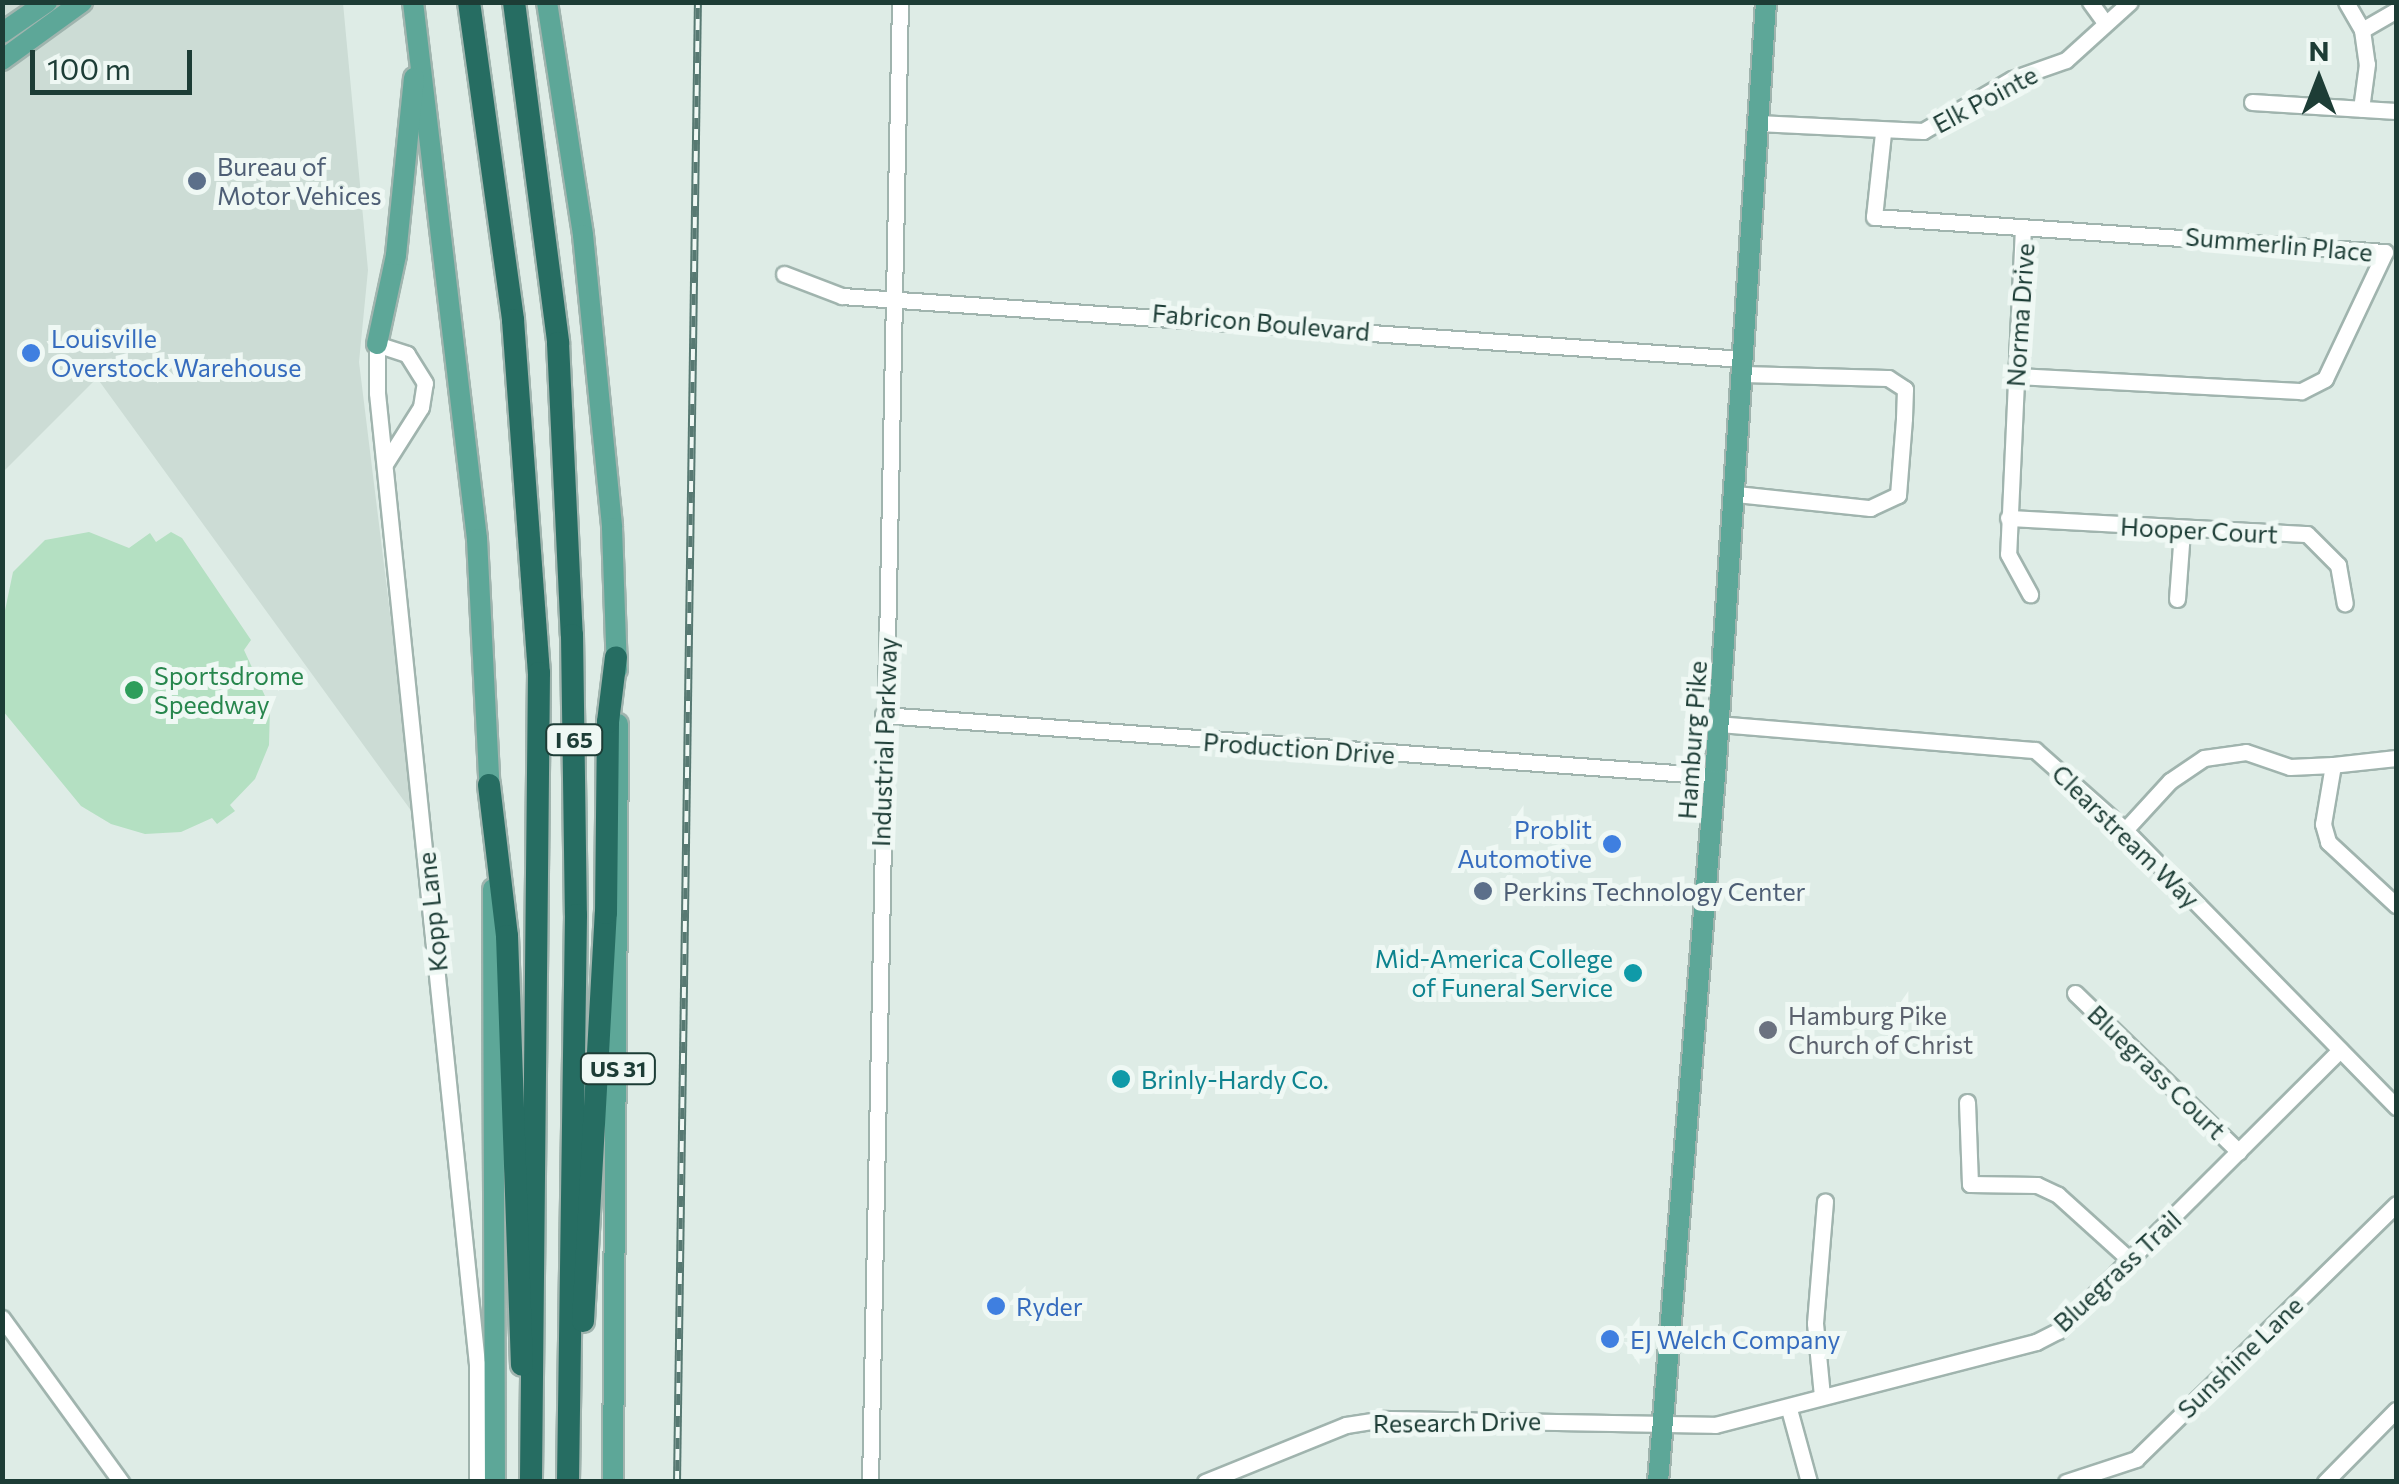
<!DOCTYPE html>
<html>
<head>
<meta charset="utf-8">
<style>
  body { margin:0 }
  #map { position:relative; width:2399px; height:1484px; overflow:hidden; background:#deece6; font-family:Commissioner,sans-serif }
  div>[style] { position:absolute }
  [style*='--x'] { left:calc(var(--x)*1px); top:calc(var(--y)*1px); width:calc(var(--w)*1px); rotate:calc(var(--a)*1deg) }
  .built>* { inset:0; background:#ccdcd5 }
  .green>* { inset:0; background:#b4e0c2 }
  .roads { filter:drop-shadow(2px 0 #a0b4ae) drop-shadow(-2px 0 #a0b4ae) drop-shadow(0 2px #a0b4ae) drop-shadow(0 -2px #a0b4ae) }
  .minor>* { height:15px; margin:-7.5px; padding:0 7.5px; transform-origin:7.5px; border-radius:7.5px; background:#fff }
  .major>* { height:20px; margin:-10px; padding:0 10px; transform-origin:10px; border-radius:10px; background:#5da798 }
  .highway>* { height:22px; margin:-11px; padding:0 11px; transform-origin:11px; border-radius:11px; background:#266d62 }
  .rail>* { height:8px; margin-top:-4px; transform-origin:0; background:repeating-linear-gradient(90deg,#eff8f4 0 11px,#577972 0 22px); box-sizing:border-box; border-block:2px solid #577972 }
  .dots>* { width:28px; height:28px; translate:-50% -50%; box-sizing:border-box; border:5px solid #eff8f4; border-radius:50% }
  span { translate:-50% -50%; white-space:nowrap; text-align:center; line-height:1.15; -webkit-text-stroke:10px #eff8f4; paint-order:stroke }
  .shield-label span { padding:2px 8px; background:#eff8f4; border:2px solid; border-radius:8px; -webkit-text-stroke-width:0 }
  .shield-label { font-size:22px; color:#1d3d36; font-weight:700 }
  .street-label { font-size:25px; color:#1d3d36 }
  .service-label { font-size:25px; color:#4e5e75 }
  .left { translate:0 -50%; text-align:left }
  .shop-label { font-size:25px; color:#366cbe }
  .right { translate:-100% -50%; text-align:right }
  .leisure-label { font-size:25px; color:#27864d }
  .culture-label { font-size:25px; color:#0d838f }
  .worship-label { font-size:25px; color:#5b616d }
  .frame { position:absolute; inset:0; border:5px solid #1d3d36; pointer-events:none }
  .north { position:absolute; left:2269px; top:30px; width:100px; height:100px; -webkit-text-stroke:8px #eff8f4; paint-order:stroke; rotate:0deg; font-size:28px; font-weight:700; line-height:40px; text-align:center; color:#1d3d36 }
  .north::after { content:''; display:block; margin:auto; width:35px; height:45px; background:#1d3d36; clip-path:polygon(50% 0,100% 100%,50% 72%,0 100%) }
  .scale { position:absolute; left:30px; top:50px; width:162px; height:45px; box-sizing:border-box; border:5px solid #1d3d36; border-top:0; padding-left:12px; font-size:30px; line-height:35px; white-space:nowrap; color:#1d3d36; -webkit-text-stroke:8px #eff8f4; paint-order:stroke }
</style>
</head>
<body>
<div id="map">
  <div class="built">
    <i style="clip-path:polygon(3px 3px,343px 3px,368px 270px,359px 362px,415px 816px,97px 378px,3px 472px)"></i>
  </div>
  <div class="green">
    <i style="clip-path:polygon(89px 532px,129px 548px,150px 533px,156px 542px,171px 532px,182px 538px,251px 640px,244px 650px,270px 707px,269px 745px,255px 779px,230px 805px,235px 811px,217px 824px,212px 818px,181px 832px,145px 834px,111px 824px,81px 806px,3px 711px,3px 620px,13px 572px,45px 540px)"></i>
  </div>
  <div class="roads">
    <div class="minor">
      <i style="--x:2090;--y:2;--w:26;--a:54"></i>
      <i style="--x:2346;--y:2;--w:32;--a:60"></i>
      <i style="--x:2362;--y:30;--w:34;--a:82"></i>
      <i style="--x:2367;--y:64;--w:45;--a:97.6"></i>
      <i style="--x:2362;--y:30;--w:39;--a:-30"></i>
      <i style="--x:2252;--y:102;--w:144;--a:3.6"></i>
      <i style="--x:1757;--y:123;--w:166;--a:2.8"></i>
      <i style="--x:1923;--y:131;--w:103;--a:-30.3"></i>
      <i style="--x:2012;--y:79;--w:57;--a:-19.4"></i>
      <i style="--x:2066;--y:60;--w:86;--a:-42.2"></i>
      <i style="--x:1883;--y:133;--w:84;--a:96.1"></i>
      <i style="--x:1874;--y:217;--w:512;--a:3.92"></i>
      <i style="--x:2385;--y:252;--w:140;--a:115.3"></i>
      <i style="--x:2325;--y:379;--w:27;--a:153"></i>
      <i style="--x:2301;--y:391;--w:282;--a:-177"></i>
      <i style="--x:2023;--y:227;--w:327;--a:92.6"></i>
      <i style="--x:2008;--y:554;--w:46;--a:61.2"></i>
      <i style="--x:784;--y:274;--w:62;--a:20.8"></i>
      <i style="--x:842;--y:296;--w:902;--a:4"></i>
      <i style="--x:385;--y:464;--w:67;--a:-57.7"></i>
      <i style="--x:421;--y:407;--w:24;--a:-81"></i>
      <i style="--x:425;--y:383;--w:34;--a:-122"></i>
      <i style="--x:407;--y:354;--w:32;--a:-162"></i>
      <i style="--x:377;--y:344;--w:49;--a:90"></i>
      <i style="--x:377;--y:393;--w:976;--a:84.12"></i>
      <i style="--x:477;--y:1364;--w:118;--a:90"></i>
      <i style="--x:1736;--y:494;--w:135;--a:6"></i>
      <i style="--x:1870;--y:508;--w:31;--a:-25"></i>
      <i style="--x:1898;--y:495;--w:77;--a:-85.5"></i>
      <i style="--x:1904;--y:418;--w:29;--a:-88"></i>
      <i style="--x:1905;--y:389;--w:20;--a:-147"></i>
      <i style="--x:1888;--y:378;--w:146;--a:-178.4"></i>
      <i style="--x:2008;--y:518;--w:299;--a:3.1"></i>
      <i style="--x:2307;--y:534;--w:44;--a:45"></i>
      <i style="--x:2338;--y:565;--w:39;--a:80"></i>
      <i style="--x:2177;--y:599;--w:68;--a:-85.8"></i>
      <i style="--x:883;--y:715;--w:834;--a:4.19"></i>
      <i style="--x:1718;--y:724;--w:318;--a:4.7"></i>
      <i style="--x:2035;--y:750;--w:120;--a:41.6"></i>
      <i style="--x:2125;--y:830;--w:388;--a:45.6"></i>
      <i style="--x:2396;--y:758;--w:63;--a:173.7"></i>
      <i style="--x:2333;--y:765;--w:60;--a:99.6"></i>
      <i style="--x:2323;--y:824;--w:19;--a:74"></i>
      <i style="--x:2328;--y:842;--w:93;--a:42.8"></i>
      <i style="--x:2125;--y:830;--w:67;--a:-47.4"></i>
      <i style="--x:2170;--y:781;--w:41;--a:-34.1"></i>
      <i style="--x:2204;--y:758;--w:42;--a:-8.1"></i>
      <i style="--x:2246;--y:752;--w:46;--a:18.8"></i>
      <i style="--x:2290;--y:767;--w:43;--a:-2.7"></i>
      <i style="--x:2075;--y:993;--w:228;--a:44.1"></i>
      <i style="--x:1967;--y:1102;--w:82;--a:87.9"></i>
      <i style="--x:1970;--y:1184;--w:67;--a:0.9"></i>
      <i style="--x:2037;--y:1185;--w:23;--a:25"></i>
      <i style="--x:2058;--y:1195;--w:98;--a:42.1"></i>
      <i style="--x:2;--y:1318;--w:203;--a:54"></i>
      <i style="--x:1822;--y:1396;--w:73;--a:-95.5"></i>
      <i style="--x:1815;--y:1323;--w:122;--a:-85.3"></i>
      <i style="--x:1789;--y:1409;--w:76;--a:74.7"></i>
      <i style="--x:870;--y:1482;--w:1480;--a:-88.84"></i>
      <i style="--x:1205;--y:1482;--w:152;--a:-22"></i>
      <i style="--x:1346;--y:1425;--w:38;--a:-9"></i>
      <i style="--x:1384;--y:1419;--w:331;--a:1"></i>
      <i style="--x:1715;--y:1425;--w:332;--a:-14.5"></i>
      <i style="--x:2036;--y:1342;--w:25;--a:-27"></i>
      <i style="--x:2058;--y:1331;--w:398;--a:-44.9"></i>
      <i style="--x:2066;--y:1482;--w:74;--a:-18.2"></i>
      <i style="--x:2136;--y:1459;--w:364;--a:-44.4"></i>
      <i style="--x:2325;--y:1482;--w:101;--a:-45.4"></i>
    </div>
    <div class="major">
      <i style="--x:413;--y:2;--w:541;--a:83.2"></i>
      <i style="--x:477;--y:539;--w:261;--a:87.1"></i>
      <i style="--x:547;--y:2;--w:236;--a:81.2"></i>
      <i style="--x:583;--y:235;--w:294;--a:84.3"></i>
      <i style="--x:612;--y:528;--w:142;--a:88"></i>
      <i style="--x:2;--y:33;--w:55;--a:-34.6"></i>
      <i style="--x:2;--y:60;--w:99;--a:-35.9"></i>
      <i style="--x:377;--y:344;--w:91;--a:-77.9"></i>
      <i style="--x:396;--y:255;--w:178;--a:-84.2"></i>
      <i style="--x:493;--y:889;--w:593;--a:89.81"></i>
      <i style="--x:613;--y:1482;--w:758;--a:-89.62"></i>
      <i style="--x:1658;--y:1482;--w:721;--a:-85.39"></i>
      <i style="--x:1716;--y:763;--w:763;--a:-86.24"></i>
    </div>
    <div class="highway">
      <i style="--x:469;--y:2;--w:321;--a:82.1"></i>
      <i style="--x:513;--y:320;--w:354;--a:85.8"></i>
      <i style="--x:539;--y:673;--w:809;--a:90.57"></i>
      <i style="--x:514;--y:2;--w:344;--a:82.6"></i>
      <i style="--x:558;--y:343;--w:292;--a:87.3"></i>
      <i style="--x:572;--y:635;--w:280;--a:89.2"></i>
      <i style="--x:576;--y:915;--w:567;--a:90.81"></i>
      <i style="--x:489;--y:785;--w:152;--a:83.2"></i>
      <i style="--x:507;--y:936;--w:429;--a:88"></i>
      <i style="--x:583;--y:1321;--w:409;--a:-86.8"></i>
      <i style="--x:606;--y:913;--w:191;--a:-89.4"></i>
      <i style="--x:608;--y:722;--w:65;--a:-83"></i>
    </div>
  </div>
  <div class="rail">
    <i style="--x:677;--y:1482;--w:1480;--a:-89.19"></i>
  </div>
  <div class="dots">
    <i style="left:197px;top:181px;background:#5c6f8a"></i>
    <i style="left:31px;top:353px;background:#3f7fe0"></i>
    <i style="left:134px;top:690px;background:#2e9e5b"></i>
    <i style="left:1612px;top:844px;background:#3f7fe0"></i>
    <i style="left:1483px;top:891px;background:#5c6f8a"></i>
    <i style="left:1633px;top:973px;background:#0f9aa8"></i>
    <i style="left:1768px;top:1030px;background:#6b7280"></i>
    <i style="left:1121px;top:1079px;background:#0f9aa8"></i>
    <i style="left:996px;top:1306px;background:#3f7fe0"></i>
    <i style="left:1610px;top:1339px;background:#3f7fe0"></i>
  </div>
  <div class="shield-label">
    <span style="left:574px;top:740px">I 65</span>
    <span style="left:618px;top:1069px">US 31</span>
  </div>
  <div class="street-label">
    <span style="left:1985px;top:99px;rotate:-28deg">Elk Pointe</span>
    <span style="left:2279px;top:244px;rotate:5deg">Summerlin Place</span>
    <span style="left:2020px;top:315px;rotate:-86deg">Norma Drive</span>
    <span style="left:1261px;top:322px;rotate:5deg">Fabricon Boulevard</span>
    <span style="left:2199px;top:530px;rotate:3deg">Hooper Court</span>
    <span style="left:1692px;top:740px;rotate:-86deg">Hamburg Pike</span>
    <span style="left:884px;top:742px;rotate:-88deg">Industrial Parkway</span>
    <span style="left:1299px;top:748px;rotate:4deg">Production Drive</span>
    <span style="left:2126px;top:836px;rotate:44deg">Clearstream Way</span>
    <span style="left:432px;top:912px;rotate:-96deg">Kopp Lane</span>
    <span style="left:2157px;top:1072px;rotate:44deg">Bluegrass Court</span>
    <span style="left:2117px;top:1271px;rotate:-43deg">Bluegrass Trail</span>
    <span style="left:2240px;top:1357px;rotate:-44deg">Sunshine Lane</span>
    <span style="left:1457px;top:1422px;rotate:-1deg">Research Drive</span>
  </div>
  <div class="service-label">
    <span class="left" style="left:217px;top:181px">Bureau of<br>Motor Vehices</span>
    <span class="left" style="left:1503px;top:891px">Perkins Technology Center</span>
  </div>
  <div class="shop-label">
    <span class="left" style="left:51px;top:353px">Louisville<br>Overstock Warehouse</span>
    <span class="right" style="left:1592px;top:844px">Problit<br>Automotive</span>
    <span class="left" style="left:1016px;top:1306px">Ryder</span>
    <span class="left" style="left:1630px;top:1339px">EJ Welch Company</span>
  </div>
  <div class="leisure-label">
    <span class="left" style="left:154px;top:690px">Sportsdrome<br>Speedway</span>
  </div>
  <div class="culture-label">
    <span class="right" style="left:1613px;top:973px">Mid-America College<br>of Funeral Service</span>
    <span class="left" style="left:1141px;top:1079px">Brinly-Hardy Co.</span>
  </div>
  <div class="worship-label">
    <span class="left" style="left:1788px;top:1030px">Hamburg Pike<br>Church of Christ</span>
  </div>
  <div class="frame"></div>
  <div class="north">N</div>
  <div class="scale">100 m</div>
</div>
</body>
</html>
